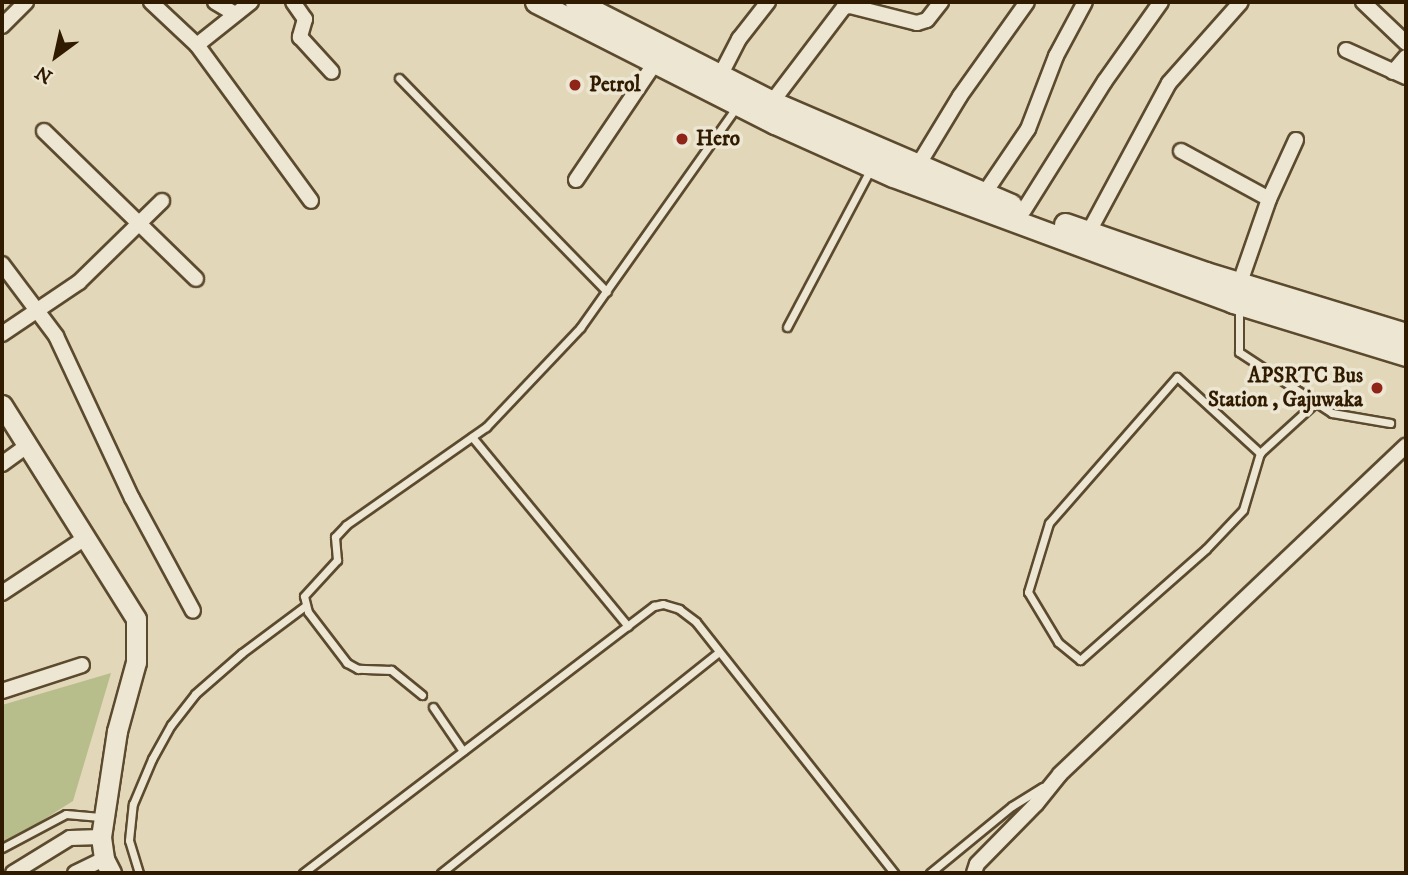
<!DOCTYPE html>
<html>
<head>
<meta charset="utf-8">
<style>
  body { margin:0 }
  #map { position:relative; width:1408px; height:875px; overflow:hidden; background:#e2d8b9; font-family:"IM FELL DW Pica",serif }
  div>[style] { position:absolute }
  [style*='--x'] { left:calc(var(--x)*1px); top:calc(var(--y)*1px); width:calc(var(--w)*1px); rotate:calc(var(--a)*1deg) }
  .green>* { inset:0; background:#b8bd8c }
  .roads { filter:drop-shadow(2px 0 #5c4a2e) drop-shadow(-2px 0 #5c4a2e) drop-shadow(0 2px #5c4a2e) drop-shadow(0 -2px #5c4a2e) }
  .service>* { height:7px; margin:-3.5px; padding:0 3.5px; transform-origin:3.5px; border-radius:3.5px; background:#ece6d2 }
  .minor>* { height:14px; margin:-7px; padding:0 7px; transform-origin:7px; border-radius:7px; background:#ece6d2 }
  .tertiary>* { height:19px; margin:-9.5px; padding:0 9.5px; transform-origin:9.5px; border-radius:9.5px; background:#ece6d2 }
  .secondary>* { height:21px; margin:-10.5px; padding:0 10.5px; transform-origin:10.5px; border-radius:10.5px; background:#ece6d2 }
  .dots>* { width:19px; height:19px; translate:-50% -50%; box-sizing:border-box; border:4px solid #ece6d2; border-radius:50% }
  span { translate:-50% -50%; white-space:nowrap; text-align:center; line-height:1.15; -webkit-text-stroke:7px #ece6d2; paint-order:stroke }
  .poi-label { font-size:21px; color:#301b00; font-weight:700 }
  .left { translate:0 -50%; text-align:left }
  .right { translate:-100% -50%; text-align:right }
  .frame { position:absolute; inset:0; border:4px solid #301b00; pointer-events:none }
  .north { position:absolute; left:21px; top:21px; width:70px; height:70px; -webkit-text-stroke:5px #ece6d2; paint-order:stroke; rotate:213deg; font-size:19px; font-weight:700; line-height:28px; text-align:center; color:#301b00 }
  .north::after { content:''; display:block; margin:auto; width:24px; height:32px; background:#301b00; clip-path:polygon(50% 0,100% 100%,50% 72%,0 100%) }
</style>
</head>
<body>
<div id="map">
  <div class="green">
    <i style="clip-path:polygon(111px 673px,73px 801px,2px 846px,2px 705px)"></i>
  </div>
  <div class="roads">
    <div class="service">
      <i style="--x:399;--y:78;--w:298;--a:45.8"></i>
      <i style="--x:1239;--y:308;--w:44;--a:90"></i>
      <i style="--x:1239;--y:352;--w:111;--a:33.3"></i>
      <i style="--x:1332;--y:413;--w:59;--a:9.8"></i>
      <i style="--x:787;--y:327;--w:178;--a:-62.1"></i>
      <i style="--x:472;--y:437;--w:245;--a:50.5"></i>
      <i style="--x:1260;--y:453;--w:59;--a:106.6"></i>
      <i style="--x:1243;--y:510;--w:54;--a:133.5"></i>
      <i style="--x:1206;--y:549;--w:168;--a:138.6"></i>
      <i style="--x:1080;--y:660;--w:28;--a:-141"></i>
      <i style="--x:1058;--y:642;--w:58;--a:-121"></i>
      <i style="--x:1028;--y:592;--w:72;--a:-73.1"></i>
      <i style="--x:1049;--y:523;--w:194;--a:-48.8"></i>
      <i style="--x:1177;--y:377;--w:113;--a:42.5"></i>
      <i style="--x:1260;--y:453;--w:76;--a:-42.3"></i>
      <i style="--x:422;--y:695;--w:40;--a:-141"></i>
      <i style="--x:391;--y:670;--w:33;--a:-178"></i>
      <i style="--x:358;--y:669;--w:13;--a:-151"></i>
      <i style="--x:347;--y:663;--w:64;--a:-127.4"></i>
      <i style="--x:308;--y:612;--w:16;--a:-104"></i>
      <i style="--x:304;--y:596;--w:49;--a:-47.5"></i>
      <i style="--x:337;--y:560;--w:23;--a:-95"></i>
      <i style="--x:335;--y:537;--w:16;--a:-47"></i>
      <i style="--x:346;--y:525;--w:171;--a:-35"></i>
      <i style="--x:486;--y:427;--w:137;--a:-46.5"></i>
      <i style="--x:580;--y:328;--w:273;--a:-54.7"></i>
      <i style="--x:433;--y:707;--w:53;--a:55.7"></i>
      <i style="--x:2;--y:848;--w:72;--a:-28"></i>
      <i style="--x:66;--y:814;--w:37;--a:5"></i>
      <i style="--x:139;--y:873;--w:34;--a:-107"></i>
      <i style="--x:129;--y:840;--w:36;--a:-84"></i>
      <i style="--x:133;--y:804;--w:49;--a:-67.1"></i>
      <i style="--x:152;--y:759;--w:39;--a:-61"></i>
      <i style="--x:171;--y:725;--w:39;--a:-52"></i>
      <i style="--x:195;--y:694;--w:62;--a:-41.1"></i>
      <i style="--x:242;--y:653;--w:79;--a:-36.7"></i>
      <i style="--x:303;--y:873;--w:441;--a:-37.3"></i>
      <i style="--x:654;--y:606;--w:9;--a:-13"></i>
      <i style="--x:663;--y:604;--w:17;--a:17"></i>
      <i style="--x:679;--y:609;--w:21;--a:37"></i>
      <i style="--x:696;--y:622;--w:320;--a:51.7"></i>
      <i style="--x:441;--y:873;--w:355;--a:-38.5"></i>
      <i style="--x:930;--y:873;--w:106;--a:-39.3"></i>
      <i style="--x:1012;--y:806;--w:36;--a:-32"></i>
    </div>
    <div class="minor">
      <i style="--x:151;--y:2;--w:63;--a:43.1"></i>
      <i style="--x:197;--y:45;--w:193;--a:53.8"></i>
      <i style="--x:215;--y:2;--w:23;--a:31"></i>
      <i style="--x:293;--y:2;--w:21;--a:55"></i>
      <i style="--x:305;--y:19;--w:19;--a:106"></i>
      <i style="--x:300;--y:37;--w:47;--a:47.6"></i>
      <i style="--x:1363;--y:2;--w:59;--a:43.6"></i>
      <i style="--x:2;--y:26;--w:34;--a:-45"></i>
      <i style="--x:197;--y:45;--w:69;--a:-38.5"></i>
      <i style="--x:1346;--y:50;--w:66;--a:24.2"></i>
      <i style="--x:1393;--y:72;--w:20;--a:-49"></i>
      <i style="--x:720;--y:76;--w:42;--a:-62.8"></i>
      <i style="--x:739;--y:39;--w:47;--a:-51.9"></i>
      <i style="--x:772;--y:102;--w:119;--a:-52.8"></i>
      <i style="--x:844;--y:7;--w:6;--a:-9"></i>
      <i style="--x:850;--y:6;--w:69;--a:14.2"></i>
      <i style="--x:917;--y:23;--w:10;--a:-17"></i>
      <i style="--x:927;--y:20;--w:23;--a:-52"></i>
      <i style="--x:44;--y:131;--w:212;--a:44.2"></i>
      <i style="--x:1181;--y:151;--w:100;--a:28.6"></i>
      <i style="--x:917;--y:167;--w:83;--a:-58.8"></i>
      <i style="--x:960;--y:96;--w:115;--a:-54.5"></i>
      <i style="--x:576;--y:180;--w:141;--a:-56"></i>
      <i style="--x:984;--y:194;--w:78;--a:-55.9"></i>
      <i style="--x:1028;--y:129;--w:78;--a:-69"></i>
      <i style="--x:1056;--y:56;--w:61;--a:-61.8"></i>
      <i style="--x:1024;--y:210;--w:152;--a:-57.9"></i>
      <i style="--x:1105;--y:81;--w:97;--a:-54.7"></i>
      <i style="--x:1085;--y:239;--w:177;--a:-61.7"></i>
      <i style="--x:1169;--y:83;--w:108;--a:-48.4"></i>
      <i style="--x:2;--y:264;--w:90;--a:53.1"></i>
      <i style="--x:56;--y:336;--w:179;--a:64.9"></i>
      <i style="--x:132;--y:498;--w:128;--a:61.6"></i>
      <i style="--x:1237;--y:291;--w:97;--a:-70.8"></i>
      <i style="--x:1269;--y:199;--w:65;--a:-65.4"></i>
      <i style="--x:2;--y:334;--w:93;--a:-34"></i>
      <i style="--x:79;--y:282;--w:116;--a:-44.3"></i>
      <i style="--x:2;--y:464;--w:31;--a:-36"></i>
      <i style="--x:2;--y:593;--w:100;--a:-33.5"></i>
      <i style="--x:2;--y:691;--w:84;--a:-18"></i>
      <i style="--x:13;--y:873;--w:67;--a:-31.6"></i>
      <i style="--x:70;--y:838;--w:31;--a:-2"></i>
      <i style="--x:75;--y:873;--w:32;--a:-26"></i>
      <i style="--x:974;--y:873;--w:9;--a:-72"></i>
      <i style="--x:977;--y:864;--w:84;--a:-45.5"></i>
      <i style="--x:1036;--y:804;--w:38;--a:-51"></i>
      <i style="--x:1060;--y:774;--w:477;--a:-43.5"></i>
    </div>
    <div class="tertiary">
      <i style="--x:2;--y:405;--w:252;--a:57.9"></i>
      <i style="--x:136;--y:619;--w:43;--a:90"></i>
      <i style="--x:136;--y:662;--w:72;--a:105.4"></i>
      <i style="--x:117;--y:731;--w:107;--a:98.6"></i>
      <i style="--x:101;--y:837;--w:22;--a:82"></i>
      <i style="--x:104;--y:859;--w:16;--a:63"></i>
    </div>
    <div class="secondary">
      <i style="--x:536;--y:2;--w:268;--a:26.9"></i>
      <i style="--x:775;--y:123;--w:129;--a:24.2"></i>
      <i style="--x:893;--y:176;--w:363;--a:20.3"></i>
      <i style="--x:1233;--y:302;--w:181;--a:17"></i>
      <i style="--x:576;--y:2;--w:220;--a:27"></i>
      <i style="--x:772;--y:102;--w:260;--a:23.3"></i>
      <i style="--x:1065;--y:224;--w:149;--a:19.2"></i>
      <i style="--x:1206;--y:273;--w:209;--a:17"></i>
    </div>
  </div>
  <div class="dots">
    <i style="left:575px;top:85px;background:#8f2418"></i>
    <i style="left:682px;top:139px;background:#8f2418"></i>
    <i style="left:1377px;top:388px;background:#8f2418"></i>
  </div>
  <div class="poi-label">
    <span class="left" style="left:589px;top:85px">Petrol</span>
    <span class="left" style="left:696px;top:139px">Hero</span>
    <span class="right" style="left:1363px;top:388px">APSRTC Bus<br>Station , Gajuwaka</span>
  </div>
  <div class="frame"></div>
  <div class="north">N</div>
</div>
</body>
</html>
